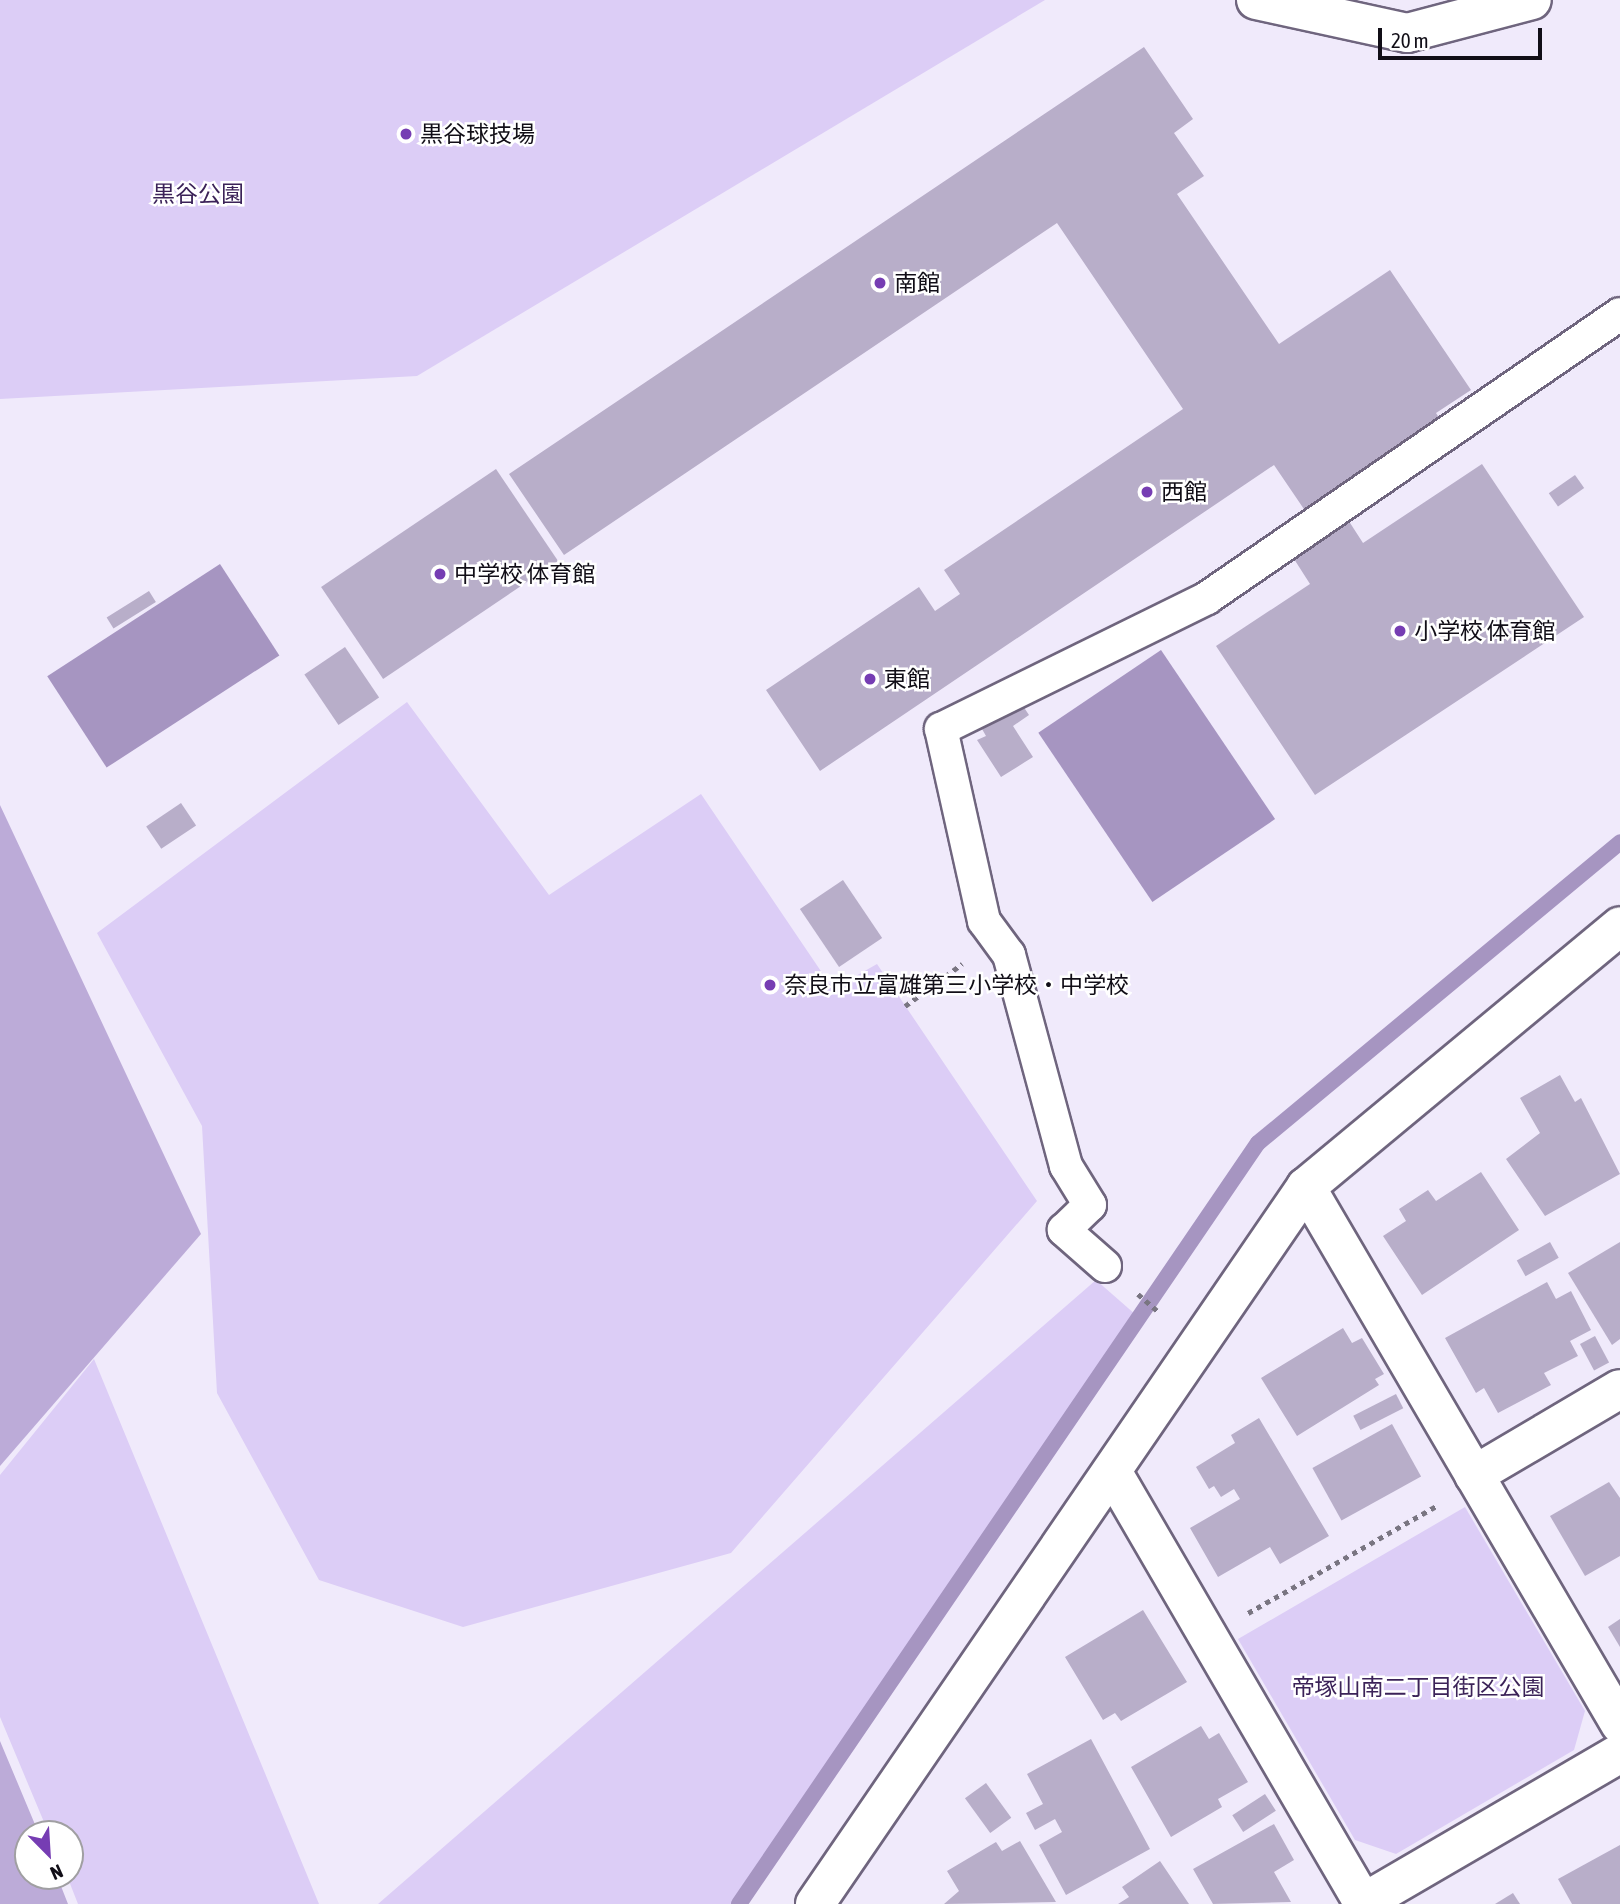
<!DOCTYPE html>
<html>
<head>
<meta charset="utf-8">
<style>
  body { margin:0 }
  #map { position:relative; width:1620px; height:1904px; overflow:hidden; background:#f0eafb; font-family:"Asap Condensed","Noto Sans JP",sans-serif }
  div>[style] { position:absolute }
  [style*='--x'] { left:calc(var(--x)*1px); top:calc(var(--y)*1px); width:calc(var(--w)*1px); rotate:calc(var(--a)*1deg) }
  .green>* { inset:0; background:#dccdf6 }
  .forest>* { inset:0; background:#bcabd8 }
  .water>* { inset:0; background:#a695c1; transform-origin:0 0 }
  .stream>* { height:16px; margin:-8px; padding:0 8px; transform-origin:8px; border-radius:8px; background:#a695c1 }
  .building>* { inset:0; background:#b8aec9; transform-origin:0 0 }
  .path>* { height:4.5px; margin-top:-2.25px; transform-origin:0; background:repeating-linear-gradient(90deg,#797581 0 5px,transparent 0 10px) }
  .roads { filter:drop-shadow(2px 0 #6f657e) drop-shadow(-2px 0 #6f657e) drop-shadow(0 2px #6f657e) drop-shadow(0 -2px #6f657e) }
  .lane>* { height:32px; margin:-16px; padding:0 16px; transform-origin:16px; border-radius:16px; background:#fff }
  .street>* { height:38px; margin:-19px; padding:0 19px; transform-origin:19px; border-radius:19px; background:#fff }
  .dots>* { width:19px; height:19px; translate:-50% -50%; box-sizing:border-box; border:4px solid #fff; border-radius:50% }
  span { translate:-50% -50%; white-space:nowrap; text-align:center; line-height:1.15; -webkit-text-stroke:5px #fff; paint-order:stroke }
  .poi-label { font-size:23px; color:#110e17 }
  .left { translate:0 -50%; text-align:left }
  .park-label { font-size:23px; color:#3b2258 }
  .north { position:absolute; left:14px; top:1820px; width:70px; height:70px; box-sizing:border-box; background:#fff; border:2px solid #a09fa2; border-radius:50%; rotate:156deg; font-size:19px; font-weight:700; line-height:28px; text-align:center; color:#110e17 }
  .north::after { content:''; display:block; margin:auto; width:24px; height:32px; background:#763db3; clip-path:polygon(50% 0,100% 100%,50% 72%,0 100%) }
  .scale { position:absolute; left:1378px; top:28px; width:164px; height:32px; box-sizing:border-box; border:4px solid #110e17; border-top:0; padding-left:9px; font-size:21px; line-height:24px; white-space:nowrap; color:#110e17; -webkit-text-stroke:5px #fff; paint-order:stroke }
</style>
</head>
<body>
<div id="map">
  <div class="green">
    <i style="clip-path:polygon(0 0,1045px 0,417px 376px,0 399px)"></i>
    <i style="clip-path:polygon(407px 702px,549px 895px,701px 794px,833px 989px,877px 964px,1037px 1201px,731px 1553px,463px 1627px,319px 1580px,217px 1393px,202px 1126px,97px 933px)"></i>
    <i style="clip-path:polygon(1096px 1280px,1136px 1315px,735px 1904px,378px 1904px)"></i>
    <i style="clip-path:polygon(94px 1359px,319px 1904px,78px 1904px,67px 1876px,70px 1834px,49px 1834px,0 1717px,0 1475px)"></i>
    <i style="clip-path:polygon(1465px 1507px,1585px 1711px,1574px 1750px,1396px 1854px,1355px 1840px,1238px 1639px)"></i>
  </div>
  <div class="forest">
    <i style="clip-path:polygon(0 805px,201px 1234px,0 1466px)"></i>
    <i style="clip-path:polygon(0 1741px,39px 1834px,28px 1834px,28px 1876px,57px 1876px,68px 1904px,0 1904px)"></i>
  </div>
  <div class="water">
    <i style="left:220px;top:564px;width:109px;height:206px;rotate:57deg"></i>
    <i style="left:1161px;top:650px;width:204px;height:148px;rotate:56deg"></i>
  </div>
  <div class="stream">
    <i style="--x:739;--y:1904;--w:921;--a:-55.71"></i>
    <i style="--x:1258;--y:1143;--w:471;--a:-39.7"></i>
  </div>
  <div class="building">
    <i style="clip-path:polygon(1144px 47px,1193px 119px,1174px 133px,1204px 176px,1177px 194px,1279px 344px,1390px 270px,1471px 390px,1436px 413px,1445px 427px,1310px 518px,1274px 465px,820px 771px,766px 690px,919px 587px,935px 611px,960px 594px,944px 570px,1183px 409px,1057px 223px,564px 555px,509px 474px)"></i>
    <i style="clip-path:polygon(1482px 464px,1584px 617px,1315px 795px,1216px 646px,1310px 584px,1287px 548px,1343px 512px,1363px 543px)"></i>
    <i style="left:496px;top:469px;width:111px;height:211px;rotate:56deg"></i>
    <i style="left:1575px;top:475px;width:16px;height:32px;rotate:55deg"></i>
    <i style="left:149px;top:591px;width:13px;height:50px;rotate:58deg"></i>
    <i style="left:345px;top:647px;width:61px;height:49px;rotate:56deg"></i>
    <i style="clip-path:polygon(1017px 697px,1029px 715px,1013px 726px,1033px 757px,1001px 777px,977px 740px,986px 736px,978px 722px)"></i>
    <i style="left:181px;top:803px;width:27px;height:42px;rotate:56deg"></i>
    <i style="left:843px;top:880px;width:70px;height:52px;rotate:56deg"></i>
    <i style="clip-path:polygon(1560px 1075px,1575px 1102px,1581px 1098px,1620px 1174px,1545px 1216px,1506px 1159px,1540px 1133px,1520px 1098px)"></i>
    <i style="clip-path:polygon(1481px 1172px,1519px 1230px,1422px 1295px,1383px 1236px,1406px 1221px,1399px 1209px,1428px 1190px,1436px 1201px)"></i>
    <i style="left:1550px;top:1242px;width:18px;height:38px;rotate:61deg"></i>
    <i style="clip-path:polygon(1620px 1242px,1620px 1339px,1612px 1345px,1568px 1273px)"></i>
    <i style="clip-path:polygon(1547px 1282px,1556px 1299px,1571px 1291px,1591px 1330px,1570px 1341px,1578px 1356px,1544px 1373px,1551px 1385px,1498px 1413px,1484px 1388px,1476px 1393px,1445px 1338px)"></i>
    <i style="clip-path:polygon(1343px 1328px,1352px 1343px,1362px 1338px,1384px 1374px,1375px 1379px,1379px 1385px,1297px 1436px,1261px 1378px)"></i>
    <i style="left:1595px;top:1336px;width:30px;height:17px;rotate:62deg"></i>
    <i style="left:1396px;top:1394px;width:16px;height:48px;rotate:63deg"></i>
    <i style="clip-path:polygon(1259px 1418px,1329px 1536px,1280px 1564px,1270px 1547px,1218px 1577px,1190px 1528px,1240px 1499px,1234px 1489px,1221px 1497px,1214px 1486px,1209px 1489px,1196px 1467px,1235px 1443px,1231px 1435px)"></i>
    <i style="left:1392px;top:1424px;width:60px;height:91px;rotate:61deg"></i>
    <i style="clip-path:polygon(1609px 1482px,1620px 1498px,1620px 1556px,1585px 1576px,1550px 1516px)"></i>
    <i style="clip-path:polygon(1143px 1610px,1187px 1682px,1121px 1721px,1115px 1713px,1103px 1720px,1065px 1657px)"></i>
    <i style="clip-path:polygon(1620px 1619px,1620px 1647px,1608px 1627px)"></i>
    <i style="clip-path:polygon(1201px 1726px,1209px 1739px,1219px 1733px,1248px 1782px,1218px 1799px,1222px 1807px,1171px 1837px,1131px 1767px)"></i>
    <i style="clip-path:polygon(1091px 1739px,1150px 1849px,1066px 1895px,1039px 1845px,1062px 1832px,1055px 1819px,1035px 1830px,1026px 1813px,1043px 1804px,1027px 1774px)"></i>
    <i style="left:986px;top:1783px;width:43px;height:26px;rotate:54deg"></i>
    <i style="left:1265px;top:1794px;width:20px;height:39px;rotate:57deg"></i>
    <i style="clip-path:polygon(1274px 1824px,1294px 1860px,1274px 1872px,1291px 1902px,1213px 1904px,1193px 1869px)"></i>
    <i style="clip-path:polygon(1020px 1841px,1056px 1902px,944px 1904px,959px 1891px,947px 1871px,996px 1842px,1002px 1851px)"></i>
    <i style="clip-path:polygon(1620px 1845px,1620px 1904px,1572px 1904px,1558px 1879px)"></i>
    <i style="clip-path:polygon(1160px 1861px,1189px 1904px,1118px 1904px,1129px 1897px,1122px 1887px)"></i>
    <i style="clip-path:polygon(1513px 1893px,1520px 1904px,1495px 1904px)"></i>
  </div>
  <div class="path">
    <i style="--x:905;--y:1006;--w:71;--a:-36.4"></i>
    <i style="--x:1138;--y:1294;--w:29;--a:41"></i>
    <i style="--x:1248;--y:1613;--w:219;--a:-29.6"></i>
  </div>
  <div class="roads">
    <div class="lane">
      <i style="--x:1105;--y:1266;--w:55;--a:-138.7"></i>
      <i style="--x:1064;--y:1230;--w:36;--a:-44"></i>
      <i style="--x:1090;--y:1205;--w:46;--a:-121.6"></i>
      <i style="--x:1066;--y:1166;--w:219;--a:-105.1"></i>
      <i style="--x:1009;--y:955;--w:42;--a:-126.3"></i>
      <i style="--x:984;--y:921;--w:197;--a:-102.6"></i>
      <i style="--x:941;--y:729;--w:297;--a:-26.2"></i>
      <i style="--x:1207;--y:598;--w:501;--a:-34.51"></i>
    </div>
    <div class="street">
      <i style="--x:1256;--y:0;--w:155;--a:12.3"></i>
      <i style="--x:1407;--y:33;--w:129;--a:-14.8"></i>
      <i style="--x:1306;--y:1187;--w:622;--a:59.68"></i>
      <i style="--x:1113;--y:1473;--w:497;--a:59.8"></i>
      <i style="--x:1474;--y:1475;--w:169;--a:-30.5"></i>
      <i style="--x:815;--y:1904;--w:869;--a:-55.6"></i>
      <i style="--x:1306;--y:1187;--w:408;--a:-39.7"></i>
      <i style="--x:1361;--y:1904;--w:300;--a:-30.2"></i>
    </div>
  </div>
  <div class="dots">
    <i style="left:406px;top:134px;background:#763db3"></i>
    <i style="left:880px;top:283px;background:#763db3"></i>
    <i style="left:1147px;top:492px;background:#763db3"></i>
    <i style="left:440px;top:574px;background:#763db3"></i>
    <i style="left:1400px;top:631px;background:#763db3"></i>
    <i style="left:870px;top:679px;background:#763db3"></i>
    <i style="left:770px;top:985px;background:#763db3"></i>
  </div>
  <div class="poi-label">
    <span class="left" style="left:420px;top:134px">黒谷球技場</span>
    <span class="left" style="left:894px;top:283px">南館</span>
    <span class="left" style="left:1161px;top:492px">西館</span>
    <span class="left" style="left:454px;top:574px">中学校 体育館</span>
    <span class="left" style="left:1414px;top:631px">小学校 体育館</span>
    <span class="left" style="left:884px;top:679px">東館</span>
    <span class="left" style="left:784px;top:985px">奈良市立富雄第三小学校・中学校</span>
  </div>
  <div class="park-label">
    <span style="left:198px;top:194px">黒谷公園</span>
    <span style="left:1418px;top:1687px">帝塚山南二丁目街区公園</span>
  </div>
  <div class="north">N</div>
  <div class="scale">20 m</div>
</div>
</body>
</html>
